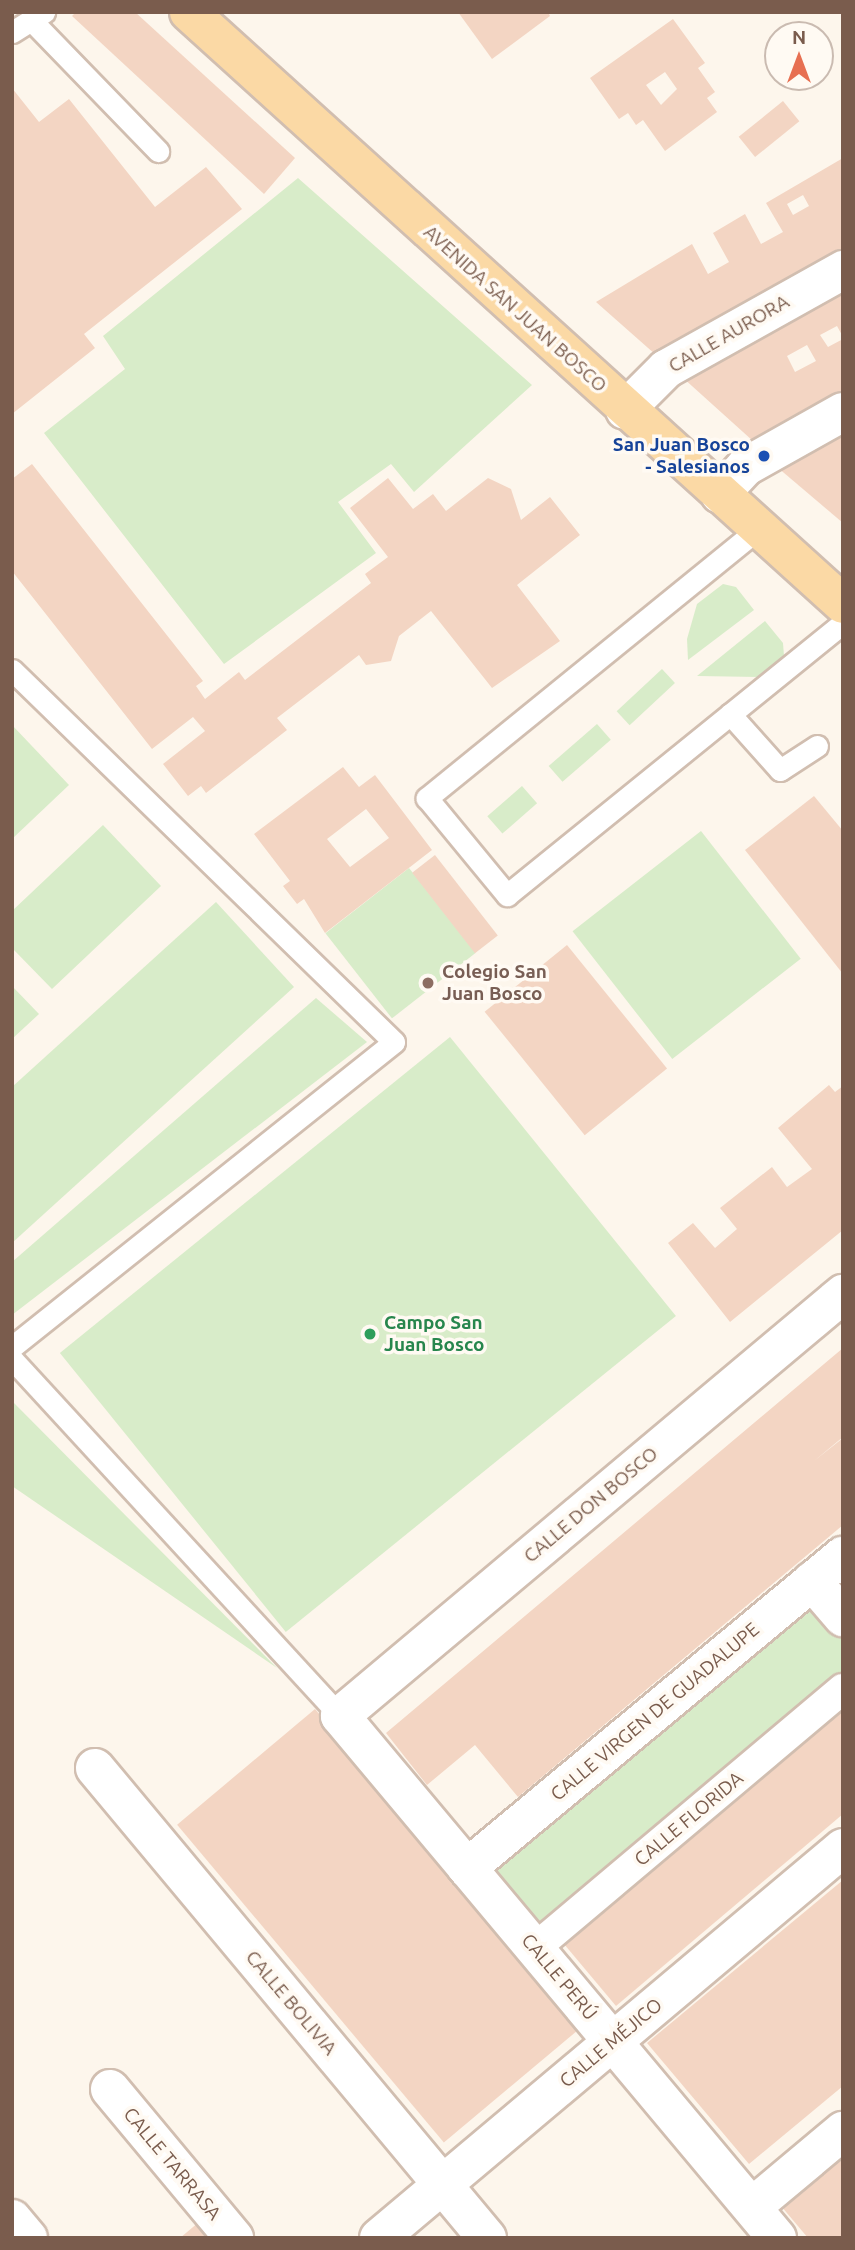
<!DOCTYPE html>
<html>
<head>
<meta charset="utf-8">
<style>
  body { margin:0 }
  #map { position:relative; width:855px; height:2250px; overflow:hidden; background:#fdf6ec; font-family:Ubuntu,sans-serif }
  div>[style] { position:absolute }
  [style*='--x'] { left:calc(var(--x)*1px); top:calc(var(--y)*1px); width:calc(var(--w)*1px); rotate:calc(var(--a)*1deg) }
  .green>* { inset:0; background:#d8ecc9; transform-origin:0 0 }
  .building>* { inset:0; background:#f3d5c3; transform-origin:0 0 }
  .roads { filter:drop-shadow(2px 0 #d1beb0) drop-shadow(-2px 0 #d1beb0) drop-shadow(0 2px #d1beb0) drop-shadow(0 -2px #d1beb0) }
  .service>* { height:21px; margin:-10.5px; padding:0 10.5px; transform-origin:10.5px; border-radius:10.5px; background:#fff }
  .pedestrian>* { height:30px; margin:-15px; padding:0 15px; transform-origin:15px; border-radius:15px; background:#fff }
  .minor>* { height:38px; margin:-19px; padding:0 19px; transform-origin:19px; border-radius:19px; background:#fff }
  .primary>* { height:38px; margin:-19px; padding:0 19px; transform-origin:19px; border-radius:19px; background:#fbd9a5 }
  .dots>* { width:19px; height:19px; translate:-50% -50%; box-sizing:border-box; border:4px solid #fffaf3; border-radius:50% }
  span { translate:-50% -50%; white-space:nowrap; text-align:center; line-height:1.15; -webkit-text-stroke:7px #fffaf3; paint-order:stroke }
  .street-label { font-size:19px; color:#7a5c4d }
  .transit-label { font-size:19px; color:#164399; font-weight:700 }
  .right { translate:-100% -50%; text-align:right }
  .education-label { font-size:19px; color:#785e54; font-weight:700 }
  .left { translate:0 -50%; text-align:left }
  .leisure-label { font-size:19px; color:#27864d; font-weight:700 }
  .frame { position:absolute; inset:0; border:14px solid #7a5c4d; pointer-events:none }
  .north { position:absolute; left:764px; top:21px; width:70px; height:70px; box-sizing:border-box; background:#fffaf3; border:2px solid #cabbb1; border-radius:50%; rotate:0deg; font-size:19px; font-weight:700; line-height:28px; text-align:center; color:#7a5c4d }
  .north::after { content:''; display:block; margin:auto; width:24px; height:32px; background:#e76f51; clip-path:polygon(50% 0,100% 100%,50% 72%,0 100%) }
</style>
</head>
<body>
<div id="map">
  <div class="green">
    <i style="clip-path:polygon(298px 178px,532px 385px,414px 492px,391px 464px,338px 502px,376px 553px,224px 664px,44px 433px,125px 369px,103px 336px)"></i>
    <i style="clip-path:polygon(723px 584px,736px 587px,754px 610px,688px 660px,687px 639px,697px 604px)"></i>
    <i style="clip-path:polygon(765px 621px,783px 643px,784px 656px,759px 677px,697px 676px)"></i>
    <i style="left:662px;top:669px;width:19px;height:62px;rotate:47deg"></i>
    <i style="left:597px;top:724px;width:21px;height:64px;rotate:49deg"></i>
    <i style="clip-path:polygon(12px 725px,69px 785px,12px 839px)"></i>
    <i style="left:522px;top:786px;width:23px;height:46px;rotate:49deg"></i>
    <i style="clip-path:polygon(103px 825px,161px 886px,52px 989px,12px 948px,12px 911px)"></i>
    <i style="left:701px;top:831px;width:162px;height:163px;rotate:52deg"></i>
    <i style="left:409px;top:868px;width:108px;height:106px;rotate:52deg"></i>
    <i style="clip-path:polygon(216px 902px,294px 987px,12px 1243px,12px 1087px)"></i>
    <i style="clip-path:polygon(12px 986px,39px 1014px,12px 1039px)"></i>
    <i style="clip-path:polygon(316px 998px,367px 1042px,12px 1315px,12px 1262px)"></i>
    <i style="left:450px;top:1037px;width:359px;height:502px;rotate:51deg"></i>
    <i style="clip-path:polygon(12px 1401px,277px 1668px,12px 1486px)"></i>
    <i style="clip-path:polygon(812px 1581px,843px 1617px,843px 1689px,535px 1948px,467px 1868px)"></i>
  </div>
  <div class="building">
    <i style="clip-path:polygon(76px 12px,135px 12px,295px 158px,264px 194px,72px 16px)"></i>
    <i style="clip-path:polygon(458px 12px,548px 12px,550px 16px,492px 59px)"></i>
    <i style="clip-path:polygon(evenodd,673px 19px,705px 63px,698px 68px,715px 92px,707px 98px,717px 112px,665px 151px,643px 120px,636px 125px,628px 113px,619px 119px,590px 78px,673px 19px,665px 72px,677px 89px,661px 105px,646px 85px,665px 72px)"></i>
    <i style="clip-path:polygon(12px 88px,39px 122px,69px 99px,155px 207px,206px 167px,242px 209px,84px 334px,95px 348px,12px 414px)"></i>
    <i style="left:783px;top:101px;width:26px;height:57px;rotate:51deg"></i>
    <i style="clip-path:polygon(evenodd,843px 158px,843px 250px,656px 355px,596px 302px,692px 244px,708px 274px,729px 262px,713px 233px,745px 214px,761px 244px,783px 232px,766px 203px,843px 158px,803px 195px,809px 206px,793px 215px,787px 204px,803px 195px)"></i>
    <i style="clip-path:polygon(evenodd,843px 288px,843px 337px,837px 326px,820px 335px,828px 347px,843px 339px,843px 392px,753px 441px,682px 377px,843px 288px,807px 345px,816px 361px,795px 372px,787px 356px,807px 345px)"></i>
    <i style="clip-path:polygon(843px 430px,843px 523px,777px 467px)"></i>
    <i style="clip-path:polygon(32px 464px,203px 681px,196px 686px,205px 699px,239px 672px,245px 680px,371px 583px,365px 574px,388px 557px,350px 508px,388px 478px,413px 509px,433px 494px,446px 511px,488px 478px,511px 489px,521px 520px,550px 497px,580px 535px,517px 585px,560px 641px,492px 688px,431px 611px,399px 636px,391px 661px,366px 665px,359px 655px,277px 718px,287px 730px,206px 793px,201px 786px,188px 796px,163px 764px,205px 731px,193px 717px,152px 749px,12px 571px,12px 479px)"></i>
    <i style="clip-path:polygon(evenodd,343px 767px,359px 787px,375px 775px,432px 850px,325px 933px,304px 899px,297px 904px,283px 886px,290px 881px,254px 834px,343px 767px,366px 809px,389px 838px,350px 867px,327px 839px,366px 809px)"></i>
    <i style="clip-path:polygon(814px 796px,843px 831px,843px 974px,745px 850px)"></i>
    <i style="left:435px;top:855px;width:102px;height:29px;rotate:52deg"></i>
    <i style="left:567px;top:945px;width:159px;height:106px;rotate:51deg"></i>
    <i style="clip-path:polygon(829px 1085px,835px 1092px,843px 1086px,843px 1230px,730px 1322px,668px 1243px,693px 1223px,715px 1248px,737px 1229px,720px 1208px,772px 1167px,787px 1187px,812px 1169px,778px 1128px)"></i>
    <i style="clip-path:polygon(843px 1348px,843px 1437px,814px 1461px,843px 1438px,843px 1525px,518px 1797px,475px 1745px,427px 1785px,386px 1733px)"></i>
    <i style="left:315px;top:1709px;width:415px;height:180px;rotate:50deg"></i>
    <i style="clip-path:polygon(843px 1709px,843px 1814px,616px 2006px,564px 1944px)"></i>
    <i style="clip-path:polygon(843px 1880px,843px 2086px,749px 2164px,647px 2043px)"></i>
    <i style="clip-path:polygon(843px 2155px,843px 2238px,808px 2238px,781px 2206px)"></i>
    <i style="clip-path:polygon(199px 2222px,212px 2238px,180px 2238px)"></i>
  </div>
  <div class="roads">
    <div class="service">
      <i style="--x:33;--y:22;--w:180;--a:45.9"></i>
      <i style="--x:12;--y:32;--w:38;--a:-32"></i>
      <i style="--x:758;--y:529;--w:427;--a:140.9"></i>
      <i style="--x:427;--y:798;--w:126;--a:50.5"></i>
      <i style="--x:507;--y:895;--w:432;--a:-39"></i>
      <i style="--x:12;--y:670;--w:533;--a:44.24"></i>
      <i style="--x:394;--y:1042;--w:489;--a:141.4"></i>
      <i style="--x:730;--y:714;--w:75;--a:48.2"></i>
      <i style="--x:780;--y:770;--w:44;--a:-33"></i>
      <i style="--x:12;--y:1359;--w:485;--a:47.4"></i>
    </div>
    <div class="pedestrian">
      <i style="--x:535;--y:1948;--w:402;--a:-40.1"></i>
    </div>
    <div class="minor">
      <i style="--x:625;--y:410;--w:58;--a:-45"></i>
      <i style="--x:666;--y:369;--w:203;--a:-29.2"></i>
      <i style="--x:720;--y:494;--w:37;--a:-47"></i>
      <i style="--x:745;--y:467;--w:112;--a:-29.3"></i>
      <i style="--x:812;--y:1581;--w:48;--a:49.3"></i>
      <i style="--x:95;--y:1768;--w:612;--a:50.17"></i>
      <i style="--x:467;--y:1868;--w:489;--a:-39.7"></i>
      <i style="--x:110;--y:2089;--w:194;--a:50.2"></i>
      <i style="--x:752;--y:2207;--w:119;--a:-39.9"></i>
      <i style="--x:12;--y:2219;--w:25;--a:50"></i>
      <i style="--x:379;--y:2238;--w:606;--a:-40.05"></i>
      <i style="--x:777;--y:2238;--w:681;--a:-129.93"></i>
      <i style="--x:340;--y:1716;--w:657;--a:-40"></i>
    </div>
    <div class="primary">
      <i style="--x:189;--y:12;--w:882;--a:42.15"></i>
    </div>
  </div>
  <div class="dots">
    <i style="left:764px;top:456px;background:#1a4fb4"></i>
    <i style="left:428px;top:983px;background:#8d6e63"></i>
    <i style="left:370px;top:1334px;background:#2e9e5b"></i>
  </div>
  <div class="street-label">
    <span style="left:515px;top:309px;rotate:42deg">AVENIDA SAN JUAN BOSCO</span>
    <span style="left:729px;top:334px;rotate:-30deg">CALLE AURORA</span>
    <span style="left:591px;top:1505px;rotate:-40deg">CALLE DON BOSCO</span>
    <span style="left:655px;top:1712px;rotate:-40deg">CALLE VIRGEN DE GUADALUPE</span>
    <span style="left:689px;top:1819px;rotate:-40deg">CALLE FLORIDA</span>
    <span style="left:559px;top:1977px;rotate:50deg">CALLE PERÚ</span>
    <span style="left:291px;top:2003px;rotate:50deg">CALLE BOLIVIA</span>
    <span style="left:611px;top:2043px;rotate:-40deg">CALLE MÉJICO</span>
    <span style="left:172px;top:2164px;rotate:50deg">CALLE TARRASA</span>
  </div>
  <div class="transit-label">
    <span class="right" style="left:750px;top:456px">San Juan Bosco<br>- Salesianos</span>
  </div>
  <div class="education-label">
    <span class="left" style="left:442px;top:983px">Colegio San<br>Juan Bosco</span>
  </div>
  <div class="leisure-label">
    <span class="left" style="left:384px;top:1334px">Campo San<br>Juan Bosco</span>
  </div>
  <div class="frame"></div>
  <div class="north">N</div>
</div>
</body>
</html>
